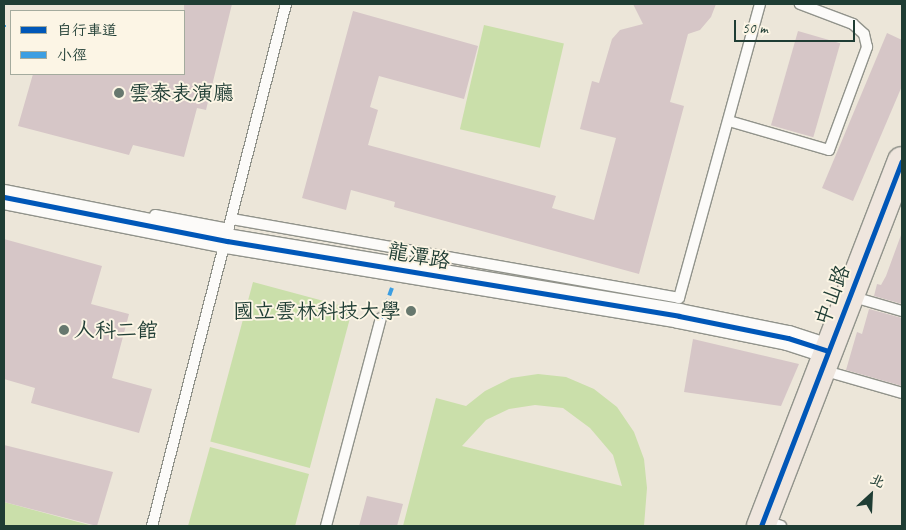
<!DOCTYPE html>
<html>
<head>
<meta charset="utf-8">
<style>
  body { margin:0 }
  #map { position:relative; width:906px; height:530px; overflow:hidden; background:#ece6d9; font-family:Caveat,"LXGW WenKai TC",sans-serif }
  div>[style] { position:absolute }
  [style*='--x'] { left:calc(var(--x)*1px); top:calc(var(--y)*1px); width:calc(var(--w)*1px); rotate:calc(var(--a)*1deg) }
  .green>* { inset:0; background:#cadfaa; transform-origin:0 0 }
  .building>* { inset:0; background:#d6c6c7; transform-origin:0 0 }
  .roads { filter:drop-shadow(1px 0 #91938b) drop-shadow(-1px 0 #91938b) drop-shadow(0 1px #91938b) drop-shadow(0 -1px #91938b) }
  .service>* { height:10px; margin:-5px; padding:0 5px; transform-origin:5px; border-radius:5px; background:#fcfbf9 }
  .tertiary>* { height:24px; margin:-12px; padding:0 12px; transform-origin:12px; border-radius:12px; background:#fcfbf9 }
  .primary>* { height:28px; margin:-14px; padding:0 14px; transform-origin:14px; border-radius:14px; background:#efe6de }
  .quiet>* { height:4px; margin-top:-2px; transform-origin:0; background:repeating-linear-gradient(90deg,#3c9ee2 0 8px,transparent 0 12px) }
  .cycleway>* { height:5px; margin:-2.5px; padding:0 2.5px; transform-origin:2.5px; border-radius:2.5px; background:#0057b8 }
  .dots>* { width:14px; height:14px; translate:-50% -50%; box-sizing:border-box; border:2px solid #fcf5e5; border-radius:50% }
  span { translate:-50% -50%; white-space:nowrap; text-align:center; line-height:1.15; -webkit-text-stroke:4px #fcf5e5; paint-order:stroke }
  .poi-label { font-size:21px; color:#1f3d34 }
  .left { translate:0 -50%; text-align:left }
  .right { translate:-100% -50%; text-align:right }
  .street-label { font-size:21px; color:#1f3d34 }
  .frame { position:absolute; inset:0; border:5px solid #1f3d34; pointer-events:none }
  .legend { position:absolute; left:10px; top:10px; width:175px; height:65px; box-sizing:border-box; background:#fcf5e5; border:1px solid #a4ab9e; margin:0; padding:6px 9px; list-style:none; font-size:15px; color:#1f3d34 }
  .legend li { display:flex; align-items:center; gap:10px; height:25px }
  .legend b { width:25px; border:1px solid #a4ab9e }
  .north { position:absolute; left:846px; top:470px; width:50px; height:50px; -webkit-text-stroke:4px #fcf5e5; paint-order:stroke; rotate:25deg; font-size:14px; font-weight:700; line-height:20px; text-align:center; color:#1f3d34 }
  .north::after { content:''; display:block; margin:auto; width:18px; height:22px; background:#1f3d34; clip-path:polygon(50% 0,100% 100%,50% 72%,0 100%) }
  .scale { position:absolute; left:734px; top:20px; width:121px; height:22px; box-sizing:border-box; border:2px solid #1f3d34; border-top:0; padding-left:6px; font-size:15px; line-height:18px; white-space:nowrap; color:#1f3d34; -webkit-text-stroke:4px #fcf5e5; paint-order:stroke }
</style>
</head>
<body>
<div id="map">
  <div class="green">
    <i style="left:484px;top:25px;width:82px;height:107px;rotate:13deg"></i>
    <i style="left:253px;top:282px;width:103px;height:165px;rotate:15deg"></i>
    <i style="clip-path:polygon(evenodd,538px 374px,566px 377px,594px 389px,617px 407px,634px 432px,644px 459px,647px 488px,644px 526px,403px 526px,436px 398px,466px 406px,485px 391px,511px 378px,538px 374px,535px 405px,563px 408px,590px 428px,613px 455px,622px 486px,462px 446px,486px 420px,509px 409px,535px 405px)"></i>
    <i style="clip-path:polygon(210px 447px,309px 474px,295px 526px,188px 526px)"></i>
    <i style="clip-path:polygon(4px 502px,93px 526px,4px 526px)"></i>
  </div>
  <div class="building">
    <i style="clip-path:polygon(184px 4px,232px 4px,206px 110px,197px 108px,184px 157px,133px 145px,129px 155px,18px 126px,33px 74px,184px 74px)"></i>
    <i style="clip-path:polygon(633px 4px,716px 4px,711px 17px,700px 30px,688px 34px,670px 102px,684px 106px,639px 274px,394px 207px,395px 202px,351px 190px,346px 210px,302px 198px,353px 11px,478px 46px,464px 99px,379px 76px,370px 107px,378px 110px,368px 145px,556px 196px,552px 208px,594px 220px,616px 138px,580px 129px,592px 81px,599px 83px,612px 39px,620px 30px,643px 24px)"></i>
    <i style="left:798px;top:31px;width:44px;height:98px;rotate:16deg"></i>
    <i style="clip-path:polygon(887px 33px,902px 40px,902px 86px,853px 201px,822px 188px)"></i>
    <i style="clip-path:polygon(901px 235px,902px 235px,902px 304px,874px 296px,877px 284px,881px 285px,886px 276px)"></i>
    <i style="clip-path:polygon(4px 239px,102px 266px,91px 304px,129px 314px,112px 378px,152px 389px,139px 433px,31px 403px,35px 388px,4px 379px)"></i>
    <i style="clip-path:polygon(869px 309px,902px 318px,902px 386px,846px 370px,857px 332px,862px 334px)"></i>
    <i style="clip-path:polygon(693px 339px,799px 364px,781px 406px,684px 392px)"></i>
    <i style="clip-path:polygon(4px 445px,113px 472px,97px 526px,4px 502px)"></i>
    <i style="clip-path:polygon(367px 496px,403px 504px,397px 526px,359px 526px)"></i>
  </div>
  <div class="roads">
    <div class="service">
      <i style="--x:729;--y:121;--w:104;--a:16.2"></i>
      <i style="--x:829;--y:150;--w:110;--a:-69.7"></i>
      <i style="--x:867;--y:47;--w:13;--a:-103"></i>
      <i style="--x:864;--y:34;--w:15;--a:-138"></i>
      <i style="--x:853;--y:24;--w:57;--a:-159.3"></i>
      <i style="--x:155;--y:215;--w:75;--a:10.7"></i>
      <i style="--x:232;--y:219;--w:454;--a:10"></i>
      <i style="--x:679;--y:298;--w:305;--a:-74.6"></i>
      <i style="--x:850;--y:296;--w:54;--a:16.1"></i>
      <i style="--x:822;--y:370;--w:83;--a:16"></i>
      <i style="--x:764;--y:520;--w:18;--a:19"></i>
      <i style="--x:152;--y:526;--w:539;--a:-75.6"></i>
      <i style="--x:326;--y:526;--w:215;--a:-75.2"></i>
    </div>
    <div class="tertiary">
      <i style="--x:4;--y:197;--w:227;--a:11.2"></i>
      <i style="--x:227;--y:241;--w:458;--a:9.4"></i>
      <i style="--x:679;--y:316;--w:111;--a:11.4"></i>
      <i style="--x:788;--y:338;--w:42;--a:18"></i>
    </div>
    <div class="primary">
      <i style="--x:761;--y:526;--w:391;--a:-68.9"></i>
    </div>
  </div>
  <div class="quiet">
    <i style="--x:4;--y:25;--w:2;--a:90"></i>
    <i style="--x:381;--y:318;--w:35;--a:-70"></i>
  </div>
  <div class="cycleway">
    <i style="--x:4;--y:197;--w:227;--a:11.2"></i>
    <i style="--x:227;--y:241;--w:458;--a:9.4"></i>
    <i style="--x:679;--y:316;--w:111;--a:11.4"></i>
    <i style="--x:788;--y:338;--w:42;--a:18"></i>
    <i style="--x:761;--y:526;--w:391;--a:-68.9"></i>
  </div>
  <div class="dots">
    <i style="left:119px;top:93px;background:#67786e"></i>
    <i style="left:411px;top:311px;background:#67786e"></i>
    <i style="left:64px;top:330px;background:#67786e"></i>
  </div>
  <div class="poi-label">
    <span class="left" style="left:129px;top:93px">雲泰表演廳</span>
    <span class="right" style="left:401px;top:311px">國立雲林科技大學</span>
    <span class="left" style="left:74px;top:330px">人科二館</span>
  </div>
  <div class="street-label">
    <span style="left:419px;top:256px;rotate:10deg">龍潭路</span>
    <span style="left:832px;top:295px;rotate:-69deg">中山路</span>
  </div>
  <div class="frame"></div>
  <ul class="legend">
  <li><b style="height:6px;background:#0057b8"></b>自行車道</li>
  <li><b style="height:6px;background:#3c9ee2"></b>小徑</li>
  </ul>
  <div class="north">北</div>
  <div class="scale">50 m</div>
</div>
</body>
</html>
